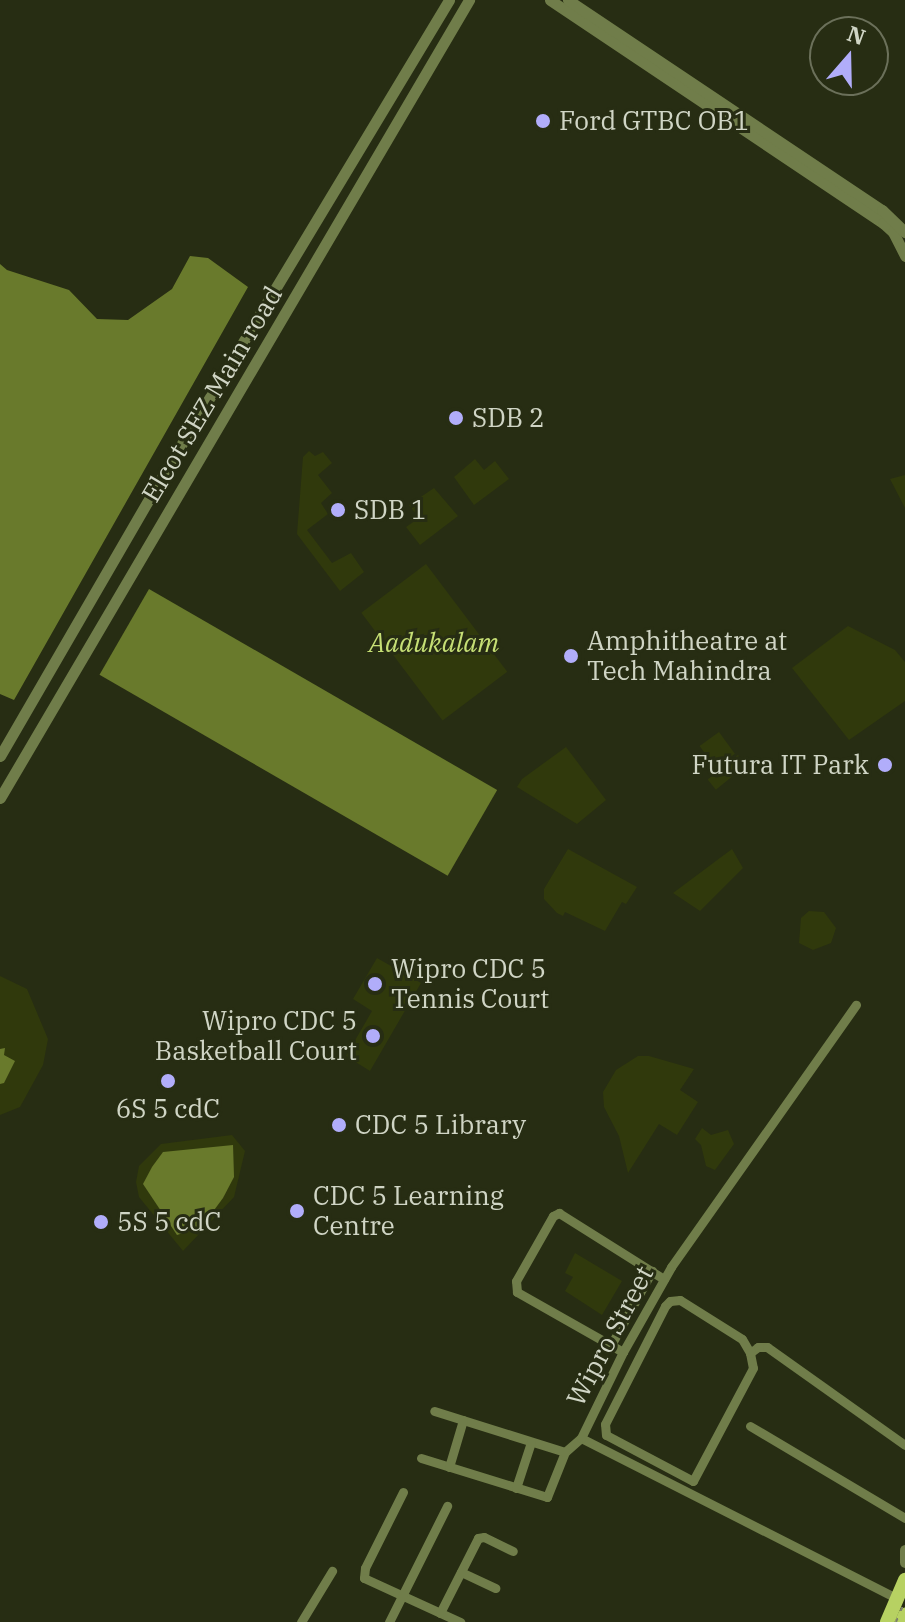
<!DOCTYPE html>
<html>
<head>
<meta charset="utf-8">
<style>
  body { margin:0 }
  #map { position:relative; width:905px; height:1622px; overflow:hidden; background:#272d13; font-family:"IBM Plex Serif",serif }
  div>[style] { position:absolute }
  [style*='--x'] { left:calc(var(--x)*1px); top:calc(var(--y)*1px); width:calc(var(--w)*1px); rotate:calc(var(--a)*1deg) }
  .green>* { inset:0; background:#30390c; transform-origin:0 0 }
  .water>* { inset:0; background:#697a2c; transform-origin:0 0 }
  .minor>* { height:9px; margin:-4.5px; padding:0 4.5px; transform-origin:4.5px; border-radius:4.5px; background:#707d4a }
  .tertiary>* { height:11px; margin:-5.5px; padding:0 5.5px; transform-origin:5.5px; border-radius:5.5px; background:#707d4a }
  .primary>* { height:14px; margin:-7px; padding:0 7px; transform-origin:7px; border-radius:7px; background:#b7d162 }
  .rail>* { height:2px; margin-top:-1px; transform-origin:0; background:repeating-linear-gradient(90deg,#7b806b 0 4px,transparent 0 12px) }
  .dots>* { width:22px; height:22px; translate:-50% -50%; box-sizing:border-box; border:4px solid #272d13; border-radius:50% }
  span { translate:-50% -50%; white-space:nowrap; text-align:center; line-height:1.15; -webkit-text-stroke:6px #272d13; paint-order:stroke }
  .poi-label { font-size:26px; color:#d0d5c5 }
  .left { translate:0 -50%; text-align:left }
  .right { translate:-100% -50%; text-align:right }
  .street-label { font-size:26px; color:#d0d5c5 }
  .park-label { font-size:26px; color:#c6df75; font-style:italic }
  .north { position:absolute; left:809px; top:16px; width:80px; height:80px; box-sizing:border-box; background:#272d13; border:2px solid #6b705a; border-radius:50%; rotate:20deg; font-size:22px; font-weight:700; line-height:32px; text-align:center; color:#d0d5c5 }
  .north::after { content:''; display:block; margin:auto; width:28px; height:36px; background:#b1adfa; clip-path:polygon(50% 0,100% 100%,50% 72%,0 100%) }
</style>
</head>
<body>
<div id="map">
  <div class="green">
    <i style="clip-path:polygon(309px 451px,315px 456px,323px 452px,332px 463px,318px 475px,332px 493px,321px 503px,328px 514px,307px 530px,332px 563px,351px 553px,364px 572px,340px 591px,297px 534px,303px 457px)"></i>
    <i style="clip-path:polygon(475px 459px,484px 470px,495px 461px,509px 479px,474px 505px,454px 477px)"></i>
    <i style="clip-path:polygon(905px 475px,905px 508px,890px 479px)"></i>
    <i style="clip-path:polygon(434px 488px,458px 516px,420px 545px,406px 527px,419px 518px,409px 505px)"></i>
    <i style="left:426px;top:564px;width:135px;height:81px;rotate:53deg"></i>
    <i style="clip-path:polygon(848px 626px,895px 650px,905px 662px,905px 701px,849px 740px,792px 668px)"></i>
    <i style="left:719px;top:732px;width:27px;height:24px;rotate:54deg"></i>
    <i style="clip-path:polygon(566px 747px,606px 800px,577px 824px,517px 787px,522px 779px)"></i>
    <i style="left:738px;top:755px;width:13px;height:39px;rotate:51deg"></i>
    <i style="clip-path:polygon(568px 849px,637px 887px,626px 904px,622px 902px,605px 931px,565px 912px,563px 916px,557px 913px,544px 899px,544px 889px)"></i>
    <i style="clip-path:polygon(732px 849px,743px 868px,700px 911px,673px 893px)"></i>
    <i style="clip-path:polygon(809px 911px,824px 912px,836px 928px,831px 943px,813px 950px,799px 943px,801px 918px)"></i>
    <i style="clip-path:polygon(377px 958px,421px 983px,370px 1071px,346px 1056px,372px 1011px,353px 999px)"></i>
    <i style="clip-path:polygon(0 976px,27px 989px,48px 1039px,43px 1065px,20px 1107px,0 1115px,0 1083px,4px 1083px,4px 1049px,0 1049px)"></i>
    <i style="clip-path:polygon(638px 1056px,649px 1056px,694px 1069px,680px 1090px,698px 1102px,677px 1135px,659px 1124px,628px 1173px,619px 1136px,604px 1107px,603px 1092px,616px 1070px)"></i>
    <i style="clip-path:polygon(702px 1128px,711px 1135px,728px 1130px,734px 1144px,715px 1170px,706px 1166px,701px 1145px,695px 1139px)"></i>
    <i style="clip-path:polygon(232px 1135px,245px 1151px,234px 1197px,183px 1251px,139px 1197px,136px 1182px,139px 1166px,161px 1144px)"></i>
    <i style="clip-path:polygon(575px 1253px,622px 1281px,602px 1315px,565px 1291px,573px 1277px,565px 1273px)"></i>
  </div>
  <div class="water">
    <i style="clip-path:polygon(190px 256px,208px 258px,248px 287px,14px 700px,0 694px,0 264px,7px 270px,69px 290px,97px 319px,128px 320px,172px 289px)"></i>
    <i style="left:149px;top:589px;width:402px;height:99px;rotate:30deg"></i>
    <i style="clip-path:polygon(5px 1048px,4px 1055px,15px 1061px,4px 1083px,0 1084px,0 1049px)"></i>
    <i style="clip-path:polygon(233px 1145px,234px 1177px,223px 1198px,209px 1217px,193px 1230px,177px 1235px,143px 1184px,152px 1167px,163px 1152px)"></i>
  </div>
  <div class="minor">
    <i style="--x:611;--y:1345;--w:85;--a:-61"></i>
    <i style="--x:623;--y:1352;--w:122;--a:-150.5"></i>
    <i style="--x:517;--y:1292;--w:11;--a:-95"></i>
    <i style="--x:516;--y:1281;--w:75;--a:-60.4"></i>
    <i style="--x:553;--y:1216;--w:7;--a:-27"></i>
    <i style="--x:559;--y:1213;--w:124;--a:32.2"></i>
    <i style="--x:750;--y:1353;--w:15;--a:79"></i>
    <i style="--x:753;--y:1368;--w:128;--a:118"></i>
    <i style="--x:693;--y:1481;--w:98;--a:-152.1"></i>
    <i style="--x:606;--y:1435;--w:11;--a:-95"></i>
    <i style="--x:605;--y:1424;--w:132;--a:-63"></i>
    <i style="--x:665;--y:1306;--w:7;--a:-45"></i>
    <i style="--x:670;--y:1301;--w:10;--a:-6"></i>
    <i style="--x:680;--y:1300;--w:73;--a:32.2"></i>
    <i style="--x:742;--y:1339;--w:16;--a:60"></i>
    <i style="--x:750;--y:1353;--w:10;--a:-37"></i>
    <i style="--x:758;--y:1347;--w:9;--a:0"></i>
    <i style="--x:767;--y:1347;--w:169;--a:35.4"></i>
    <i style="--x:750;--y:1426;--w:180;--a:30.7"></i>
    <i style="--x:581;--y:1438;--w:354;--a:26.9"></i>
    <i style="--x:565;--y:1452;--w:21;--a:-41"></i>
    <i style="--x:581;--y:1438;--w:96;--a:-64"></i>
    <i style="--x:623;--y:1352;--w:98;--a:-60.5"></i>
    <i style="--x:671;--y:1267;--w:321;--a:-54.8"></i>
    <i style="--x:421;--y:1458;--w:132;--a:17.2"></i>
    <i style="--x:547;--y:1497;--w:48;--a:-68.2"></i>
    <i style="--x:565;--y:1452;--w:137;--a:-162.6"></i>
    <i style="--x:449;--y:1467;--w:49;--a:-73.4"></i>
    <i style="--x:516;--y:1488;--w:48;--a:-71.9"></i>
    <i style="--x:403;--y:1492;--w:85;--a:116.6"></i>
    <i style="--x:365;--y:1568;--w:10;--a:96"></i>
    <i style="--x:364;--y:1578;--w:106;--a:24.6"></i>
    <i style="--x:461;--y:1572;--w:38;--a:25"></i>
    <i style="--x:440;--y:1613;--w:84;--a:-63.1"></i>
    <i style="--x:478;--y:1538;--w:6;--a:-9"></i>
    <i style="--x:484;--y:1537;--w:32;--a:26"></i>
    <i style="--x:301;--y:1622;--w:60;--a:-58.7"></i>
    <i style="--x:389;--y:1622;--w:130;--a:-63.4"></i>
  </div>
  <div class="tertiary">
    <i style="--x:550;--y:0;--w:401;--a:33.8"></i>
    <i style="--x:883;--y:223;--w:13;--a:42"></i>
    <i style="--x:893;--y:232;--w:27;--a:63"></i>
    <i style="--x:568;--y:0;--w:378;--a:33.8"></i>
    <i style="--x:882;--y:210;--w:32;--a:44"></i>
    <i style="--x:0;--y:756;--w:307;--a:-59.9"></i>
    <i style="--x:154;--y:490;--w:572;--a:-58.95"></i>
    <i style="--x:0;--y:798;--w:926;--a:-59.56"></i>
    <i style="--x:905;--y:1550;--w:12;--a:90"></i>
  </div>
  <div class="primary">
    <i style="--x:887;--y:1622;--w:46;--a:-66.8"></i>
    <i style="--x:902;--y:1622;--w:8;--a:-67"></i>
  </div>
  <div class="rail">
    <i style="--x:896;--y:1622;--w:23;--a:-67"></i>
  </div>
  <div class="dots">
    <i style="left:543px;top:121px;background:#b1adfa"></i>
    <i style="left:456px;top:418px;background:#b1adfa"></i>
    <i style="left:338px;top:510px;background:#b1adfa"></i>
    <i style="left:571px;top:656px;background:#b1adfa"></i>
    <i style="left:885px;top:765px;background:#b1adfa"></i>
    <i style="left:375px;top:984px;background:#b1adfa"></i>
    <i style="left:373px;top:1036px;background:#b1adfa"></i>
    <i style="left:168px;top:1081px;background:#b1adfa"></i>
    <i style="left:339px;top:1125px;background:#b1adfa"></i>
    <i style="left:297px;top:1211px;background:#b1adfa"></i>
    <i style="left:101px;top:1222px;background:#b1adfa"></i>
  </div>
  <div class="poi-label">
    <span class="left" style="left:559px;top:121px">Ford GTBC OB1</span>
    <span class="left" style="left:472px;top:418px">SDB 2</span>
    <span class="left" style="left:354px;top:510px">SDB 1</span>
    <span class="left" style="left:587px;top:656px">Amphitheatre at<br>Tech Mahindra</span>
    <span class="right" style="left:869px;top:765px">Futura IT Park</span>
    <span class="left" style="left:391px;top:984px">Wipro CDC 5<br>Tennis Court</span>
    <span class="right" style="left:357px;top:1036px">Wipro CDC 5<br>Basketball Court</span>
    <span style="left:168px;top:1109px">6S 5 cdC</span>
    <span class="left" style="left:355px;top:1125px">CDC 5 Library</span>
    <span class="left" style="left:313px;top:1211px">CDC 5 Learning<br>Centre</span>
    <span class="left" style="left:117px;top:1222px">5S 5 cdC</span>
  </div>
  <div class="street-label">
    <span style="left:212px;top:394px;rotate:-59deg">Elcot SEZ Main road</span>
    <span style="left:610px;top:1336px;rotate:-62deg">Wipro Street</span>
  </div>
  <div class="park-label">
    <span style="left:434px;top:643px">Aadukalam</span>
  </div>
  <div class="north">N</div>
</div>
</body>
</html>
